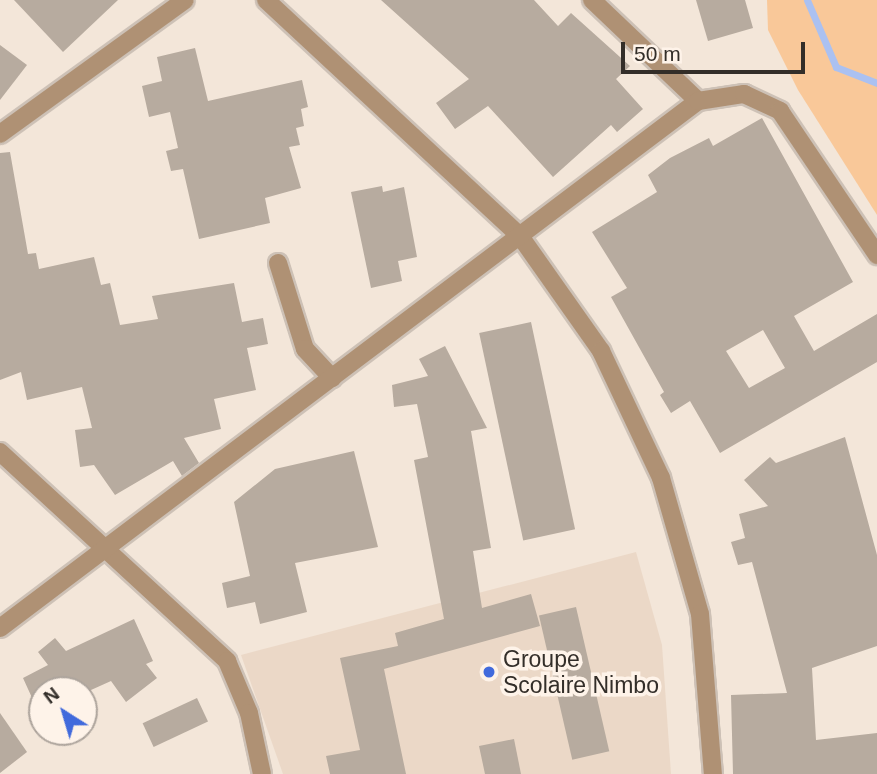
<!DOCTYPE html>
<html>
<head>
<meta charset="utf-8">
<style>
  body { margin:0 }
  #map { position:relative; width:877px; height:774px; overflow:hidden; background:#f3e6d9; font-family:Helvetica,sans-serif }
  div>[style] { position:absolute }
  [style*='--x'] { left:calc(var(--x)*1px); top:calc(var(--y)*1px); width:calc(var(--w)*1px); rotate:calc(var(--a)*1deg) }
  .built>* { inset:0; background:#ebd8c7 }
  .green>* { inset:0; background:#f9c899 }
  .stream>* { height:7px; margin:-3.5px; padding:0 3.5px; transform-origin:3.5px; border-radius:3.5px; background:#abc1f1 }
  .building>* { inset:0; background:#b7ab9f; transform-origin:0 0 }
  .roads { filter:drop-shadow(2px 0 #cdc1b6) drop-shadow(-2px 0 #cdc1b6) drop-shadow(0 2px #cdc1b6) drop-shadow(0 -2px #cdc1b6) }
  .minor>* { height:18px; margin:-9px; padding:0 9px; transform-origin:9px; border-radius:9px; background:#af9174 }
  .dots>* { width:19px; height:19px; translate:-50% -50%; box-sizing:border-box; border:4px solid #fef3e9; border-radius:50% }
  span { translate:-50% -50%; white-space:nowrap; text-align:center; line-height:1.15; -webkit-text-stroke:7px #fef3e9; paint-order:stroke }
  .poi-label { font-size:23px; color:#332e29 }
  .left { translate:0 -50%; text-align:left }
  .north { position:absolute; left:28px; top:676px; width:70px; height:70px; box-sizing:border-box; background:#fef3e9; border:2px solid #ada49c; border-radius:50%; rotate:323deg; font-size:19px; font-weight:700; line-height:28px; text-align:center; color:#332e29 }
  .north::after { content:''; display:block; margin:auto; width:24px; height:32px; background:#416adc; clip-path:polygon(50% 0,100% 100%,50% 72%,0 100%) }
  .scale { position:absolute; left:621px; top:42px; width:184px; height:32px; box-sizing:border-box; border:4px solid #332e29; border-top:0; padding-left:9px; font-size:21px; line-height:24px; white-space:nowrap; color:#332e29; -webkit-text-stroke:5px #fef3e9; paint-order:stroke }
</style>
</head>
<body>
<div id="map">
  <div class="built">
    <i style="clip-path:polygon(636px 552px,662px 645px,671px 774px,283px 774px,241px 655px)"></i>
  </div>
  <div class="green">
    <i style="clip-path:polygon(767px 0,877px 0,877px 215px,798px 90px,768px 30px)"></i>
  </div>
  <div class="stream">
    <i style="--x:807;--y:0;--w:73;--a:66.6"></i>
    <i style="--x:836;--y:67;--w:44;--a:21.3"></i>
  </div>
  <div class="building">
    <i style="clip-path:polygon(14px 0,118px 0,63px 52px)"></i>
    <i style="clip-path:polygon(381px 0,534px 0,558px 26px,571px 13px,630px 66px,616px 79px,643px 109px,617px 132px,611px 125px,553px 177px,488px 106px,455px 129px,436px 103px,469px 79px)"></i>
    <i style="clip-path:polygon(696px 0,745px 0,753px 28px,708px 41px)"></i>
    <i style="clip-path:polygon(0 45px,27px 65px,0 100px)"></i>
    <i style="clip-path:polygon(195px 48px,208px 101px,302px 80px,308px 107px,301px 109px,304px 126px,296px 128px,300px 145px,289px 147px,301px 188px,265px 198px,270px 223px,199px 239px,183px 169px,171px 171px,166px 151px,178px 148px,170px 112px,149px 117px,142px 86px,162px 81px,157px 57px)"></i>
    <i style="clip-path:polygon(evenodd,762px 118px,853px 282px,794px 316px,814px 351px,877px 314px,877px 362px,720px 453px,690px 401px,671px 413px,660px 395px,664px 392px,611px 297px,627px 288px,592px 232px,657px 192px,648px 175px,670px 158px,709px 138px,713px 146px,762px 118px,763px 330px,785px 368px,749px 388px,726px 351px,763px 330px)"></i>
    <i style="clip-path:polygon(10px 152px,28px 254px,36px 253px,39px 269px,94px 257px,101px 285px,110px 283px,120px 325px,158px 319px,152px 296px,234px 283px,242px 322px,263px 318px,268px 344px,247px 348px,256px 390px,214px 399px,221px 429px,184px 438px,199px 463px,182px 476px,173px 461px,115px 495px,94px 465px,80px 467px,75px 430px,92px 428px,82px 387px,27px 400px,21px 372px,0 380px,0 153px)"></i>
    <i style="clip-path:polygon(382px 186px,383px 192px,404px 187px,417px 257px,398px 261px,402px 281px,371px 288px,351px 192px)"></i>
    <i style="left:531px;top:322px;width:212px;height:53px;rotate:78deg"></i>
    <i style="clip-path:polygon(445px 346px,487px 428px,471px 431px,491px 548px,473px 551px,482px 608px,531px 594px,540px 626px,384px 669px,406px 774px,330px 774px,326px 756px,360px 750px,340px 658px,398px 646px,395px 633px,444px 619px,414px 460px,428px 457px,417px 404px,394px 407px,392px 385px,428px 376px,419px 359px)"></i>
    <i style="clip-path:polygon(845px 437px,877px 555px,877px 646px,812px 668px,816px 740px,877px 733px,877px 774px,733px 774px,731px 695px,787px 693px,752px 562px,738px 565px,731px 542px,745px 538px,739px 514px,768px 506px,744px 480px,770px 457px,776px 463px)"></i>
    <i style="clip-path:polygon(354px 451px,378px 547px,295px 563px,307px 612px,260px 624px,255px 602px,227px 608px,222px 583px,250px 576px,234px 502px,275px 469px)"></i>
    <i style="left:576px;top:607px;width:148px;height:38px;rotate:77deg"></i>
    <i style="clip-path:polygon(134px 619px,153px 661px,146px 664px,157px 678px,126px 702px,111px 681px,91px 690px,42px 690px,33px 700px,23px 678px,48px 665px,38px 652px,55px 638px,66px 651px)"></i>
    <i style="left:197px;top:698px;width:26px;height:60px;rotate:65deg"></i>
    <i style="clip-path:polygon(0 713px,27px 752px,0 773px)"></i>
    <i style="clip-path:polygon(514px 739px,521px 774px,485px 774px,479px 746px)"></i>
  </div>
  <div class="roads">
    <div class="minor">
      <i style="--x:266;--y:0;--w:347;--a:42.9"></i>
      <i style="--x:520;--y:236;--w:141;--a:54.8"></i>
      <i style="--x:601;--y:351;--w:140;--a:64.7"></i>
      <i style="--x:661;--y:478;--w:141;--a:74"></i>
      <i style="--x:700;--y:614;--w:161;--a:85.4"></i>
      <i style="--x:592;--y:0;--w:146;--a:43.6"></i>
      <i style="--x:0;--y:134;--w:228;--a:-35.9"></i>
      <i style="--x:278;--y:263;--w:90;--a:72.6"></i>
      <i style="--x:305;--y:349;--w:40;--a:47"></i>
      <i style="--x:0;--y:452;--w:309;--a:42.6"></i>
      <i style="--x:227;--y:661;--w:56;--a:67.1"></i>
      <i style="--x:249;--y:713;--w:62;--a:78"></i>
      <i style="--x:0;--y:628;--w:875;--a:-37.05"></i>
      <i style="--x:698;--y:101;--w:47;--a:-8.7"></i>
      <i style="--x:744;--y:94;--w:40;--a:25"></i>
      <i style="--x:780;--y:111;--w:174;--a:56"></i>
    </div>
  </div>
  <div class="dots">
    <i style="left:489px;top:672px;background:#416adc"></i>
  </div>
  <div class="poi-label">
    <span class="left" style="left:503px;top:672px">Groupe<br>Scolaire Nimbo</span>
  </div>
  <div class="north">N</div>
  <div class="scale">50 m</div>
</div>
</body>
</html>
